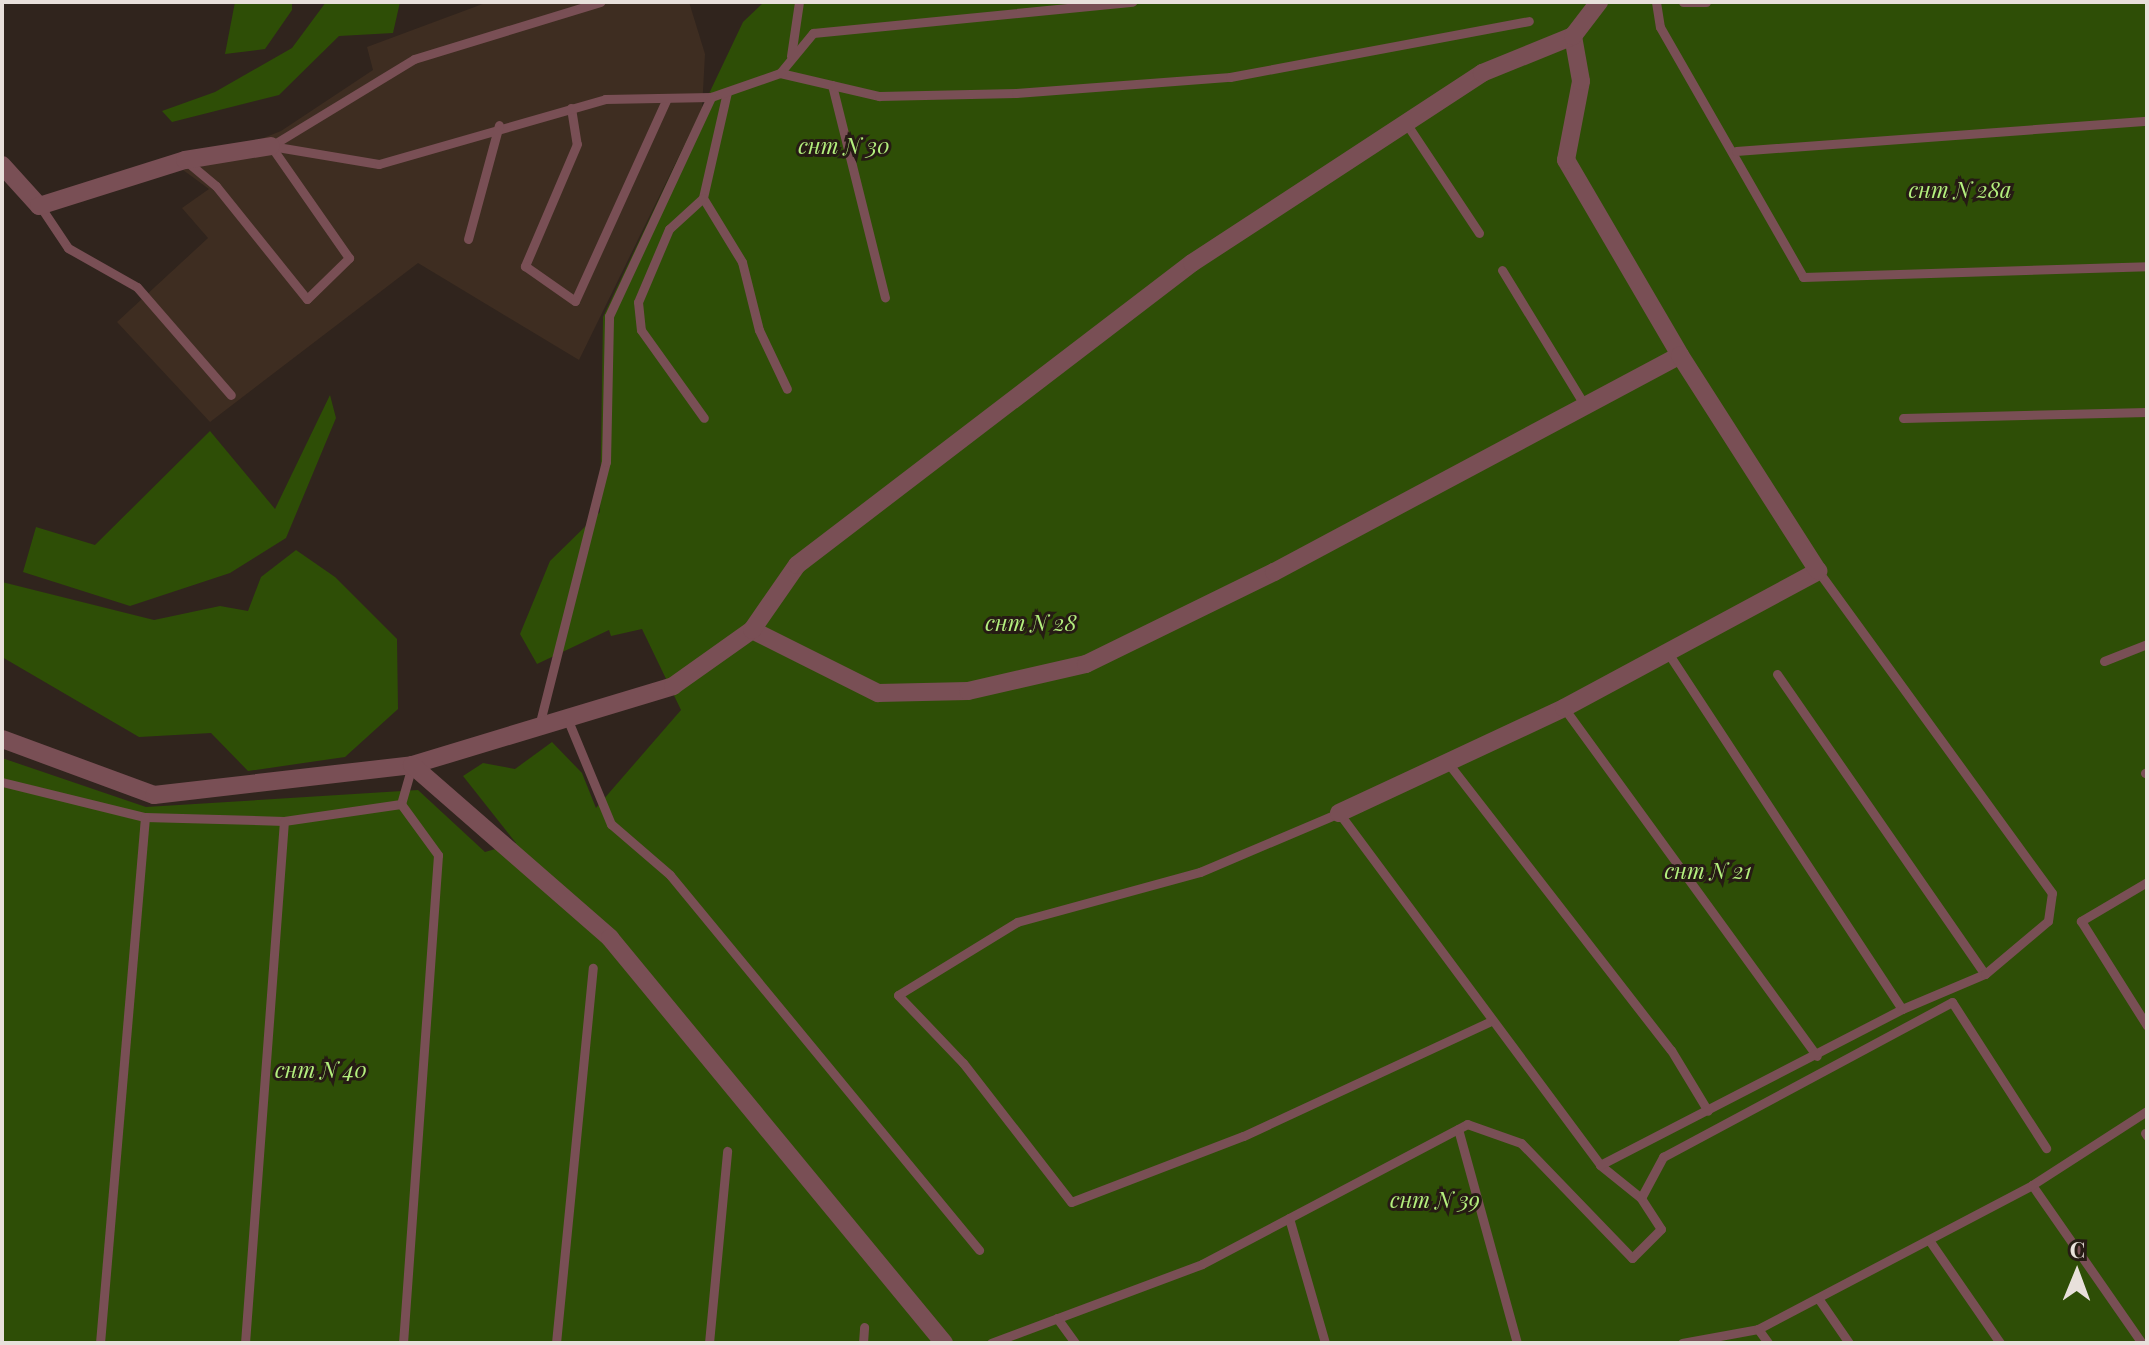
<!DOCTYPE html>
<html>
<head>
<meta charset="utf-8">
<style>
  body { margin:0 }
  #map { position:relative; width:2149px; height:1345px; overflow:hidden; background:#30241d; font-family:"Playfair Display",serif }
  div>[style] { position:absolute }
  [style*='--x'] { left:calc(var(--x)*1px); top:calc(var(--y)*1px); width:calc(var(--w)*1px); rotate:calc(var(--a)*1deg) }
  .built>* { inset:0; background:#3e2d21 }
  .green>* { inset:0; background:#2e4e06 }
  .lane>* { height:9px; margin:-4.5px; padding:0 4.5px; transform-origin:4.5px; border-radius:4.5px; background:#794f55 }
  .street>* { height:18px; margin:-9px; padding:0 9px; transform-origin:9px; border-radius:9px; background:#794f55 }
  span { translate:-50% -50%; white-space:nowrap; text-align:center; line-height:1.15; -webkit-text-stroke:6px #261b14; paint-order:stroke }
  .park-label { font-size:22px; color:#b4f07e; font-style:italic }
  .frame { position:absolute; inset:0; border:4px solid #e8e0db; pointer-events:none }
  .north { position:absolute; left:2037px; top:1233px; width:80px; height:80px; -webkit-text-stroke:6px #261b14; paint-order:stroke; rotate:1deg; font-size:22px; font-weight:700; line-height:32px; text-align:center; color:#e8e0db }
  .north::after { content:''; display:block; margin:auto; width:28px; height:36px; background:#e8e0db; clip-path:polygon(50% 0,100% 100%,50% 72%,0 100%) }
</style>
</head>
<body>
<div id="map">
  <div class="built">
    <i style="clip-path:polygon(488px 2px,689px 2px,705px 54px,702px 109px,579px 360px,418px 263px,210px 422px,117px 322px,208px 238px,182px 208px,209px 189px,183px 170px,281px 131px,373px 70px,367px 47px)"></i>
  </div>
  <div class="green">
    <i style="clip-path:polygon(235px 2px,292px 2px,292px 10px,265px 49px,225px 54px)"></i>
    <i style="clip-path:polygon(326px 2px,400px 2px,393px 33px,339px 36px,279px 95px,172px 122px,162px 111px,215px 92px,292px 48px)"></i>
    <i style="clip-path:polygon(764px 2px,2147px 2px,2147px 1343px,2px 1343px,2px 758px,146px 807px,418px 790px,485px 852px,516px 843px,463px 776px,483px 763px,515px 769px,552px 742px,582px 773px,596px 808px,681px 710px,642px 629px,611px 636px,609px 630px,537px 664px,520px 634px,550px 561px,600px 512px,603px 317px,743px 22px)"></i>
    <i style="clip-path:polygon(330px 395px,336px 418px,286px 538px,230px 573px,130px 606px,23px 572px,36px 527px,95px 545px,210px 431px,275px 509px)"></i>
    <i style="clip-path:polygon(296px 550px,335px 577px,397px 639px,398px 709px,345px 757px,248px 771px,211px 733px,139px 737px,2px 657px,2px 582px,154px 620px,220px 606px,248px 611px,261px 577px)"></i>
  </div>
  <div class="lane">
    <i style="--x:1656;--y:2;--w:25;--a:81"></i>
    <i style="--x:1660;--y:27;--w:288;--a:60.2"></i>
    <i style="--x:1803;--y:277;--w:344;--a:-1.8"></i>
    <i style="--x:1683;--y:2;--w:23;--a:0"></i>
    <i style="--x:791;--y:56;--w:55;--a:-81.6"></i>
    <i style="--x:780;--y:73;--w:52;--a:-50.5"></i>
    <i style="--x:813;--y:33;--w:321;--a:-5.6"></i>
    <i style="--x:832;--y:85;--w:219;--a:76"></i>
    <i style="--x:727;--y:92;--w:109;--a:102.8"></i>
    <i style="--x:703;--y:198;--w:75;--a:58.6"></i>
    <i style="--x:742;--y:262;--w:70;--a:76"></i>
    <i style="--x:759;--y:330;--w:65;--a:64.6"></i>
    <i style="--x:571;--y:108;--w:36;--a:81"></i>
    <i style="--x:577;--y:144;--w:133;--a:113.1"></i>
    <i style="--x:525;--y:266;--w:61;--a:35"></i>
    <i style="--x:575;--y:301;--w:223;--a:-65.6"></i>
    <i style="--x:1406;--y:123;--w:132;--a:56.4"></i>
    <i style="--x:271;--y:146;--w:109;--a:9.5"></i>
    <i style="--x:379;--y:164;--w:235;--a:-16"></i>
    <i style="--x:605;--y:99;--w:106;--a:-1.1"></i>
    <i style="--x:711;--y:97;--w:73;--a:-19.2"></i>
    <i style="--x:780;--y:73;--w:102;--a:13.1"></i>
    <i style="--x:879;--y:96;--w:137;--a:-1.3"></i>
    <i style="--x:1016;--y:93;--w:215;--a:-4.3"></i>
    <i style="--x:1230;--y:77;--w:304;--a:-10.6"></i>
    <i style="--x:271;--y:146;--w:167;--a:-31.3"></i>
    <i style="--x:414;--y:59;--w:195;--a:-17"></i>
    <i style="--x:1736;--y:151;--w:412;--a:-4.2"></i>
    <i style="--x:185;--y:160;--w:40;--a:40"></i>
    <i style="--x:216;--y:186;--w:145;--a:51.2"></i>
    <i style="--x:307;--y:299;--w:59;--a:-44.3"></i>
    <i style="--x:349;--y:258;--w:136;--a:-124.9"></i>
    <i style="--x:703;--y:198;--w:46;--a:137.6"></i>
    <i style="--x:669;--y:229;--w:79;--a:113"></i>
    <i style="--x:638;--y:302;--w:28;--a:84"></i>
    <i style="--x:641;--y:330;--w:108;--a:54.4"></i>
    <i style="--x:40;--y:206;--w:50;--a:56.3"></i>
    <i style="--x:68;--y:248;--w:79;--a:29.5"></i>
    <i style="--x:137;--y:287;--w:143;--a:49"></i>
    <i style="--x:468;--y:239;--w:118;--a:-74.8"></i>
    <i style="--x:1502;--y:270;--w:159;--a:58.6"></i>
    <i style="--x:1903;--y:418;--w:244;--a:-1.4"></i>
    <i style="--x:1668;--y:653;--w:426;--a:56.7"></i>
    <i style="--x:2104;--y:661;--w:46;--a:-21.6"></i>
    <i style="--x:1777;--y:674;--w:365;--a:55.3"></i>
    <i style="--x:1564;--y:708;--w:430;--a:54"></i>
    <i style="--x:567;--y:718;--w:115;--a:67.5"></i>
    <i style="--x:611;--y:824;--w:78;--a:40.8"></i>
    <i style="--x:670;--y:875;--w:486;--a:50.5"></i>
    <i style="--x:539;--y:726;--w:272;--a:-75.8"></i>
    <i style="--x:606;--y:462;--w:146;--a:-88.8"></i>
    <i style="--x:609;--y:316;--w:242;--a:-65"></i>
    <i style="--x:1448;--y:763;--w:363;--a:52.2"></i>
    <i style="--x:1671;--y:1050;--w:71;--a:58.8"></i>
    <i style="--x:2145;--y:773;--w:2;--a:-27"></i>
    <i style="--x:2;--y:782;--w:147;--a:13.8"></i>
    <i style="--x:145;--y:817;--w:139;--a:1.6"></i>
    <i style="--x:284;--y:821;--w:118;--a:-8.3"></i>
    <i style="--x:401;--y:804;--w:40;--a:-74"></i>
    <i style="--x:401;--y:804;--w:63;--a:54"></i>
    <i style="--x:438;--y:855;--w:489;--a:94.1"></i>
    <i style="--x:2147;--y:882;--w:77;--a:149.4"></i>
    <i style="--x:2081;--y:921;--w:124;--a:57.8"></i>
    <i style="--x:1489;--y:1022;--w:271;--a:155.1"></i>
    <i style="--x:1243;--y:1136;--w:184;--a:159"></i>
    <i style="--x:1071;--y:1202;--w:176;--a:-127.8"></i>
    <i style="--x:963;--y:1063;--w:94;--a:-133.7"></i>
    <i style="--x:898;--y:995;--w:140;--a:-31.5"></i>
    <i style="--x:1017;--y:922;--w:190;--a:-15.3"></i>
    <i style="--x:1200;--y:872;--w:151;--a:-23"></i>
    <i style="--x:1339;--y:813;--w:438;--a:53.4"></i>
    <i style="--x:1600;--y:1165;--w:53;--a:38.8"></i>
    <i style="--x:1458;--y:1129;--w:222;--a:74.6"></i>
    <i style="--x:2145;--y:1133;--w:4;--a:56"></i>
    <i style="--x:1600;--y:1165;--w:340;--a:-27.3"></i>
    <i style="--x:1902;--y:1009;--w:90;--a:-22.9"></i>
    <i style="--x:1985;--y:974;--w:82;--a:-40.1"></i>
    <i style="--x:2048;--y:921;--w:28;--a:-82"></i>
    <i style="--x:2052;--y:893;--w:398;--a:-126"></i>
    <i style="--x:2032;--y:1185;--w:193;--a:55.2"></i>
    <i style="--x:1289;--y:1218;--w:130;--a:73.9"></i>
    <i style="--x:1929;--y:1240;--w:125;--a:55.4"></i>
    <i style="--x:1818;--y:1298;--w:55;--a:55.4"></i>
    <i style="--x:1057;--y:1318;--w:31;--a:54"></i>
    <i style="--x:1758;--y:1329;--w:310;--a:-27.7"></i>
    <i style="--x:2032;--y:1185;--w:137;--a:-32.8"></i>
    <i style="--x:100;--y:1343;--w:528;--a:-85.11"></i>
    <i style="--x:245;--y:1343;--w:523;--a:-85.73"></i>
    <i style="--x:556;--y:1343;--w:377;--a:-84.4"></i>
    <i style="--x:709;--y:1343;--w:193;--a:-84.6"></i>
    <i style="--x:863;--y:1343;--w:16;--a:-86"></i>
    <i style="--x:991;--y:1343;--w:225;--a:-20.5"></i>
    <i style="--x:1202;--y:1264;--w:300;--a:-27.8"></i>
    <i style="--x:1467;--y:1124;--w:57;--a:19.4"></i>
    <i style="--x:1521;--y:1143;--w:160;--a:46"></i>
    <i style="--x:1632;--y:1258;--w:41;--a:-45"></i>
    <i style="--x:1661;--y:1229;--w:37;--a:-123"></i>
    <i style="--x:1641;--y:1198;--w:47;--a:-61.8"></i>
    <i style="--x:1663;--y:1157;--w:328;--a:-28.2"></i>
    <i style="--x:1952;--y:1002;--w:174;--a:57.2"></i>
    <i style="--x:1682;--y:1343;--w:77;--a:-10.4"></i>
    <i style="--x:1758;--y:1329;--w:17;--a:54"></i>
  </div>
  <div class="street">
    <i style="--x:2;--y:165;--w:55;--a:47.9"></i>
    <i style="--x:39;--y:206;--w:153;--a:-17.5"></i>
    <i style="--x:185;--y:160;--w:87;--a:-9.2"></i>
    <i style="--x:752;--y:630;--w:141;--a:26.6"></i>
    <i style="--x:878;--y:693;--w:90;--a:-1.3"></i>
    <i style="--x:968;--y:691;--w:121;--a:-12.9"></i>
    <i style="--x:1086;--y:664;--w:209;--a:-26.1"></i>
    <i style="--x:1274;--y:572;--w:460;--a:-28.1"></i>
    <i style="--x:1680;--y:355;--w:226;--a:-120.3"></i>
    <i style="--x:1566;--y:160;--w:80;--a:-79.2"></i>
    <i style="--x:1581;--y:81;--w:46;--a:-100.1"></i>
    <i style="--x:2;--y:739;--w:162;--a:20.2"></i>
    <i style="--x:154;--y:795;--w:260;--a:-6.6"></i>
    <i style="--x:412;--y:765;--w:273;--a:-16.8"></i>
    <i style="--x:673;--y:686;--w:97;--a:-35.3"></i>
    <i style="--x:752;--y:630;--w:79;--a:-55.3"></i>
    <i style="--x:797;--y:565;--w:497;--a:-37.4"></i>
    <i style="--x:1192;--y:263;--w:347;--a:-33.2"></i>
    <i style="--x:1482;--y:73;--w:98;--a:-22.1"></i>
    <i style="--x:1573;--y:36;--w:43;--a:-52.6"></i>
    <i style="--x:412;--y:765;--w:263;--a:41.1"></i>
    <i style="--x:610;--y:938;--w:525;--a:50.49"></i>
    <i style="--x:1339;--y:813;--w:248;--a:-25"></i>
    <i style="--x:1564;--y:708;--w:289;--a:-28.3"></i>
    <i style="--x:1818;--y:571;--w:256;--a:-122.6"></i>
  </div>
  <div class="park-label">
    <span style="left:844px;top:146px">снт N 30</span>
    <span style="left:1960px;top:190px">снт N 28а</span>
    <span style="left:1031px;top:623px">снт N 28</span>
    <span style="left:1708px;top:871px">снт N 21</span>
    <span style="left:321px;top:1070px">снт N 40</span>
    <span style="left:1435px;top:1200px">снт N 39</span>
  </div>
  <div class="frame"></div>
  <div class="north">С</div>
</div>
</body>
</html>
